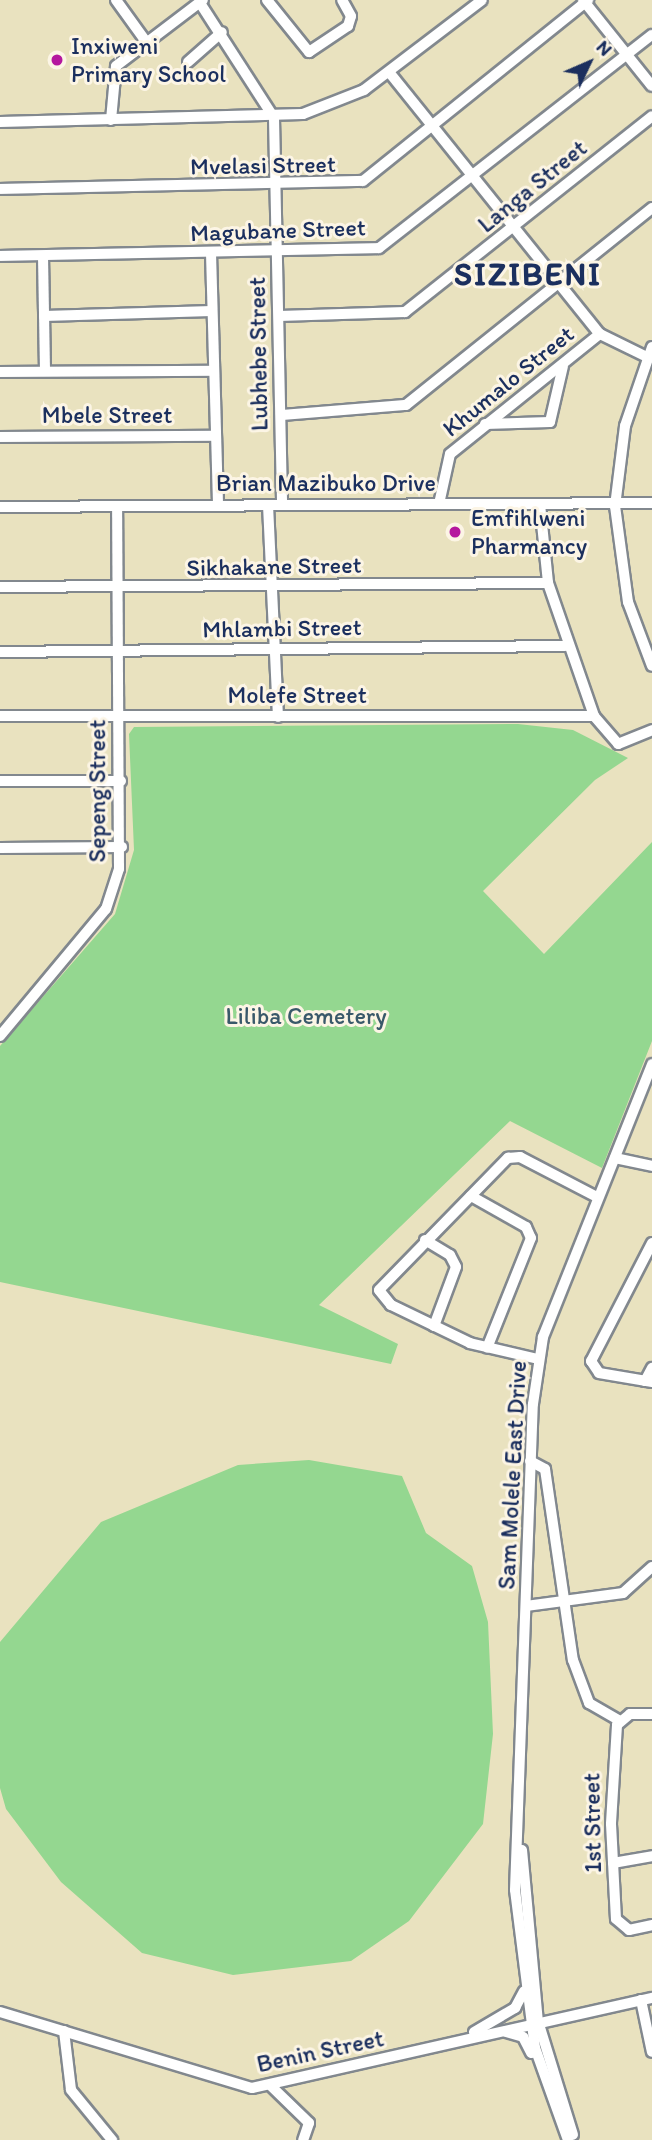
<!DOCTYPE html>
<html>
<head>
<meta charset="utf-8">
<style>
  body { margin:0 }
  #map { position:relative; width:652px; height:2140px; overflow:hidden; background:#e9e2bf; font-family:Itim,sans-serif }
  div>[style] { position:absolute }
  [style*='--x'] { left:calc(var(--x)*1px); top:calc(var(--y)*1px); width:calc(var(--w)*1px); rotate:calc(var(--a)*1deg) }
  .green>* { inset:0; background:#94d790 }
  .roads { filter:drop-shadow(2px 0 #82888e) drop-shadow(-2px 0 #82888e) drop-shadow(0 2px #82888e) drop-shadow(0 -2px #82888e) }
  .minor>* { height:10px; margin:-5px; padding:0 5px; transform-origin:5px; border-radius:5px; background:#fff }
  .dots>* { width:19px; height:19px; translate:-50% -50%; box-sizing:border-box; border:4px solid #fcf5e5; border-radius:50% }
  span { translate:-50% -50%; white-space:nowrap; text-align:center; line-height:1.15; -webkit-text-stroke:6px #fcf5e5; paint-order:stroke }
  .poi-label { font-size:24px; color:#1b2f5e }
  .left { translate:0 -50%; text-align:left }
  .street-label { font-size:24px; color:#1b2f5e }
  .park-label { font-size:24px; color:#39596a }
  .district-label { font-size:32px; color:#1b2f5e; font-weight:700; letter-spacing:2px }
  .north { position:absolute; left:554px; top:28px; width:70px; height:70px; -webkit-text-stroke:5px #fcf5e5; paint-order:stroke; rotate:46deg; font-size:19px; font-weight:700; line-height:28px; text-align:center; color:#1b2f5e }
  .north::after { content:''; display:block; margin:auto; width:24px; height:32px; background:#1b2f5e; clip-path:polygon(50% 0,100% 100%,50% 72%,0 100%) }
</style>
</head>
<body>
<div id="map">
  <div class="green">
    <i style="clip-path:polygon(518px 724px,573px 730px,628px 758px,595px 780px,483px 891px,544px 954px,652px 842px,652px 1041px,602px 1168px,510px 1121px,319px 1305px,398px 1344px,391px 1364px,0 1282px,0 1046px,115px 914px,134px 850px,129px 734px,134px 727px)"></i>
    <i style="clip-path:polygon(309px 1460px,402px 1476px,426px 1533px,472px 1566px,488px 1622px,493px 1734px,483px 1824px,409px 1921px,351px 1961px,233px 1975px,142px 1953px,61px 1882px,6px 1809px,0 1788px,0 1642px,101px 1522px,238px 1465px)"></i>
  </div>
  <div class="roads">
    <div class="minor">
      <i style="--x:116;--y:0;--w:53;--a:54.2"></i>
      <i style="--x:267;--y:0;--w:67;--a:51.1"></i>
      <i style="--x:309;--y:52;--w:47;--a:-33.7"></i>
      <i style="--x:348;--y:26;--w:10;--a:-73"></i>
      <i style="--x:351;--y:16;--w:18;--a:-119"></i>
      <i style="--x:583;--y:0;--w:110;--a:51.3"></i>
      <i style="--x:200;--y:3;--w:137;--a:57.2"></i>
      <i style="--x:274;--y:118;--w:387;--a:88.8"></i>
      <i style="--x:188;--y:62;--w:45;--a:-41.4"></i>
      <i style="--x:389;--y:72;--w:336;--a:51.2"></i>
      <i style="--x:600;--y:334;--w:52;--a:26.1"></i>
      <i style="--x:111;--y:120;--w:54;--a:-84.7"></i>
      <i style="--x:116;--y:66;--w:109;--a:-37.2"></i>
      <i style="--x:0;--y:122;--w:303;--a:-1.5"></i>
      <i style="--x:303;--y:114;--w:66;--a:-21.5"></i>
      <i style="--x:364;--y:90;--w:148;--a:-37.3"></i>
      <i style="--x:0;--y:189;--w:363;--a:-1.3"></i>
      <i style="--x:363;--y:181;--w:289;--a:-38.8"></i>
      <i style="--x:211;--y:253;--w:252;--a:88.4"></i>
      <i style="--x:0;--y:256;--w:379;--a:-1.2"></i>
      <i style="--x:379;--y:248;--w:346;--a:-38"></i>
      <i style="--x:43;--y:256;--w:115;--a:89"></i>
      <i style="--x:44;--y:316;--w:168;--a:-1.7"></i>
      <i style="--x:279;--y:316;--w:126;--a:-1.8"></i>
      <i style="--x:405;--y:312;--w:315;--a:-38.4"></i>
      <i style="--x:652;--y:347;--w:83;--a:108.9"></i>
      <i style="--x:625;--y:426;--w:81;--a:97.1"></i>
      <i style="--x:615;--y:506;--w:97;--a:82.3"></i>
      <i style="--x:628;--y:602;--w:68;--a:69.4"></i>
      <i style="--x:0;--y:372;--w:214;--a:-0.3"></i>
      <i style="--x:281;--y:415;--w:125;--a:-4.6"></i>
      <i style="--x:406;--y:405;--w:315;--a:-38.7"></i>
      <i style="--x:485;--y:424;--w:65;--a:-1.8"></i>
      <i style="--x:550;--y:422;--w:57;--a:-76.9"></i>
      <i style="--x:0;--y:437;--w:215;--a:-0.3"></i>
      <i style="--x:439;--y:504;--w:51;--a:-77.6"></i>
      <i style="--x:450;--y:454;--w:192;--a:-38.7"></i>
      <i style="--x:540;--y:504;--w:79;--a:84.2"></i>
      <i style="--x:548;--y:583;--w:141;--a:70.9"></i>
      <i style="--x:594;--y:716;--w:37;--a:49"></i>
      <i style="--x:618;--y:744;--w:37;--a:-22"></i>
      <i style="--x:268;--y:505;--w:212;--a:87.3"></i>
      <i style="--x:0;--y:507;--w:652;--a:-0.35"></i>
      <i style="--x:0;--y:587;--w:548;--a:-0.42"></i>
      <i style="--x:0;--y:652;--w:565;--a:-0.61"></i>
      <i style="--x:0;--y:716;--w:594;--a:0"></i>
      <i style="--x:0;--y:781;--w:121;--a:0"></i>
      <i style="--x:0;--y:848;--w:122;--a:-0.5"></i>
      <i style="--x:0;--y:1036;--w:165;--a:-50.2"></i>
      <i style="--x:106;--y:909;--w:42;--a:-72"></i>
      <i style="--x:119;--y:869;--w:363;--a:-90.3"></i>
      <i style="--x:615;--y:1158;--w:38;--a:12"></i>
      <i style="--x:471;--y:1196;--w:63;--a:29.4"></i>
      <i style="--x:526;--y:1227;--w:12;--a:66"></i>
      <i style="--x:531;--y:1238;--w:118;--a:111.8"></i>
      <i style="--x:425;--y:1240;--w:29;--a:31"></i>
      <i style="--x:450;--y:1255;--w:13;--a:63"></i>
      <i style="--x:456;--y:1267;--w:63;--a:110.4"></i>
      <i style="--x:652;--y:1243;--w:133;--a:117.3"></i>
      <i style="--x:591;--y:1361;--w:14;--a:56"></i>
      <i style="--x:599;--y:1373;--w:54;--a:9.6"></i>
      <i style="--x:538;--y:1359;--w:70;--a:-166.8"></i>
      <i style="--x:470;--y:1343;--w:88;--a:-154.3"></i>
      <i style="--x:391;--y:1305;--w:19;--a:-129"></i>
      <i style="--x:379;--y:1290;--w:185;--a:-45.7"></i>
      <i style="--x:508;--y:1158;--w:12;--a:-5"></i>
      <i style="--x:520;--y:1157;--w:87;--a:27.5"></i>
      <i style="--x:645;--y:1381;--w:15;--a:-62"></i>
      <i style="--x:530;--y:1461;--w:17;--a:28"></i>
      <i style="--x:545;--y:1469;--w:193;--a:81.7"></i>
      <i style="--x:573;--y:1660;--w:46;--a:69.6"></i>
      <i style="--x:589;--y:1703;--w:36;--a:30"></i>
      <i style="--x:526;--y:1606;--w:98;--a:-7.6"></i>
      <i style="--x:623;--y:1593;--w:39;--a:-42"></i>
      <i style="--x:652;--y:1714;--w:22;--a:180"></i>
      <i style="--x:630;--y:1714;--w:17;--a:140"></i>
      <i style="--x:617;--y:1725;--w:99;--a:93.5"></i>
      <i style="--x:611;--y:1824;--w:95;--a:87"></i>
      <i style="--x:616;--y:1919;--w:17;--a:40"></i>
      <i style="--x:629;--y:1930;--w:24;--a:-12"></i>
      <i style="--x:522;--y:1850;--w:172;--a:84.7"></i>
      <i style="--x:538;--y:2021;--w:119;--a:72.9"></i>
      <i style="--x:613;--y:1863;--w:40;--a:-10"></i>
      <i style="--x:641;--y:2000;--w:53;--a:78.1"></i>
      <i style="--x:0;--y:2012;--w:263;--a:16.8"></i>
      <i style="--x:252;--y:2088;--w:410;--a:-12.7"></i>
      <i style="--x:64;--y:2031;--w:59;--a:83.2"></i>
      <i style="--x:71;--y:2090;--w:65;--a:50.6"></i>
      <i style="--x:474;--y:2032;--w:48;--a:-30.3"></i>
      <i style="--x:515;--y:2008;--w:19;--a:-62"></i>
      <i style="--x:506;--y:2032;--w:18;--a:16"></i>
      <i style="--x:523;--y:2037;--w:18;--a:63"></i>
      <i style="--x:271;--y:2086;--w:53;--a:44.2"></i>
      <i style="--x:309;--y:2123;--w:18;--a:109"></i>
      <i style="--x:568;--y:2140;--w:98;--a:-109.7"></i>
      <i style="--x:535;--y:2048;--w:159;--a:-97.2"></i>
      <i style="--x:515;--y:1890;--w:486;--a:-87.9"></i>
      <i style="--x:533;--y:1404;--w:68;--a:-81.5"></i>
      <i style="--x:543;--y:1337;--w:294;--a:-68.2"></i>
    </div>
  </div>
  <div class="dots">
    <i style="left:57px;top:60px;background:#b5179e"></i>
    <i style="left:455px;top:532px;background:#b5179e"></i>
  </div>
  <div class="poi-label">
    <span class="left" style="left:71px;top:60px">Inxiweni<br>Primary School</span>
    <span class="left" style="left:471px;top:532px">Emfihlweni<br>Pharmancy</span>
  </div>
  <div class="street-label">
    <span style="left:263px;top:165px;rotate:-1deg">Mvelasi Street</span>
    <span style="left:532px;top:186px;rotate:-39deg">Langa Street</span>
    <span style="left:278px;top:230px;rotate:-2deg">Magubane Street</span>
    <span style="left:258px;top:354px;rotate:-91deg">Lubhebe Street</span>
    <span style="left:508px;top:381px;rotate:-39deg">Khumalo Street</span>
    <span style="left:107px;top:415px">Mbele Street</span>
    <span style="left:326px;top:483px">Brian Mazibuko Drive</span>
    <span style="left:274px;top:566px;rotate:-1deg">Sikhakane Street</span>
    <span style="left:282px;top:628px;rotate:-1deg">Mhlambi Street</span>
    <span style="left:297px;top:695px">Molefe Street</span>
    <span style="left:97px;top:791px;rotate:-90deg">Sepeng Street</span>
    <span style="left:512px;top:1475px;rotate:-87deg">Sam Molele East Drive</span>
    <span style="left:592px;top:1823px;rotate:-91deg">1st Street</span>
    <span style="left:320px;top:2051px;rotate:-12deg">Benin Street</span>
  </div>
  <div class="park-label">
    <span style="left:306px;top:1016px">Liliba Cemetery</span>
  </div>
  <div class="district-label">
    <span style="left:528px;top:274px">SIZIBENI</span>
  </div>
  <div class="north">N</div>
</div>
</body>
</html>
